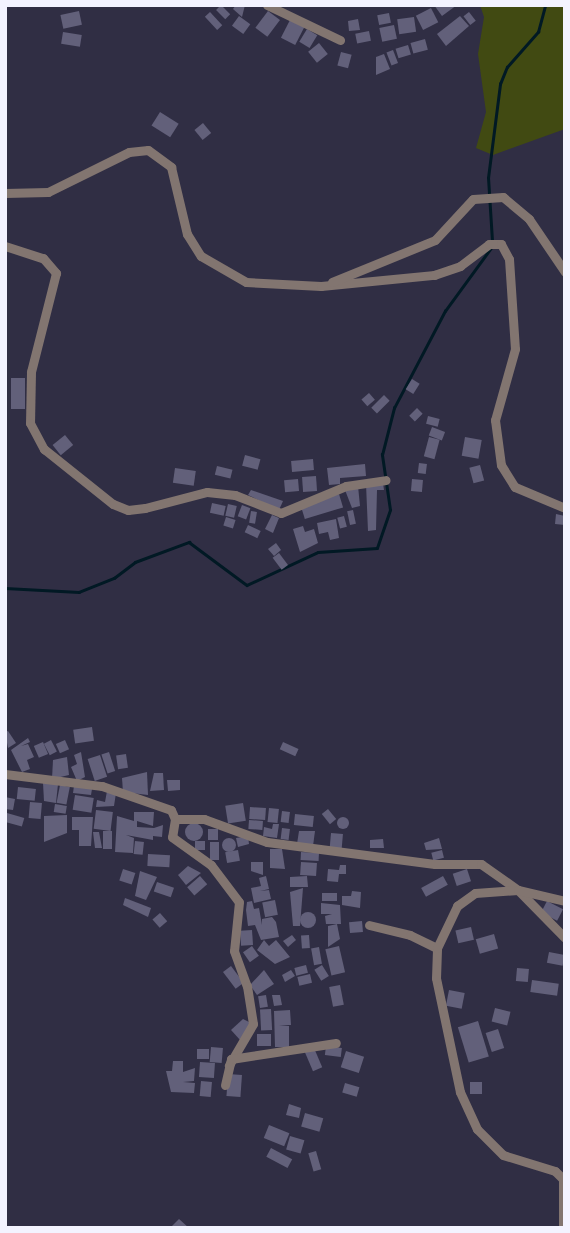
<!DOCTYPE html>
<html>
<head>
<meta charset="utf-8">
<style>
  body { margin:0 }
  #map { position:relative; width:570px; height:1233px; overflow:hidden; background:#302e44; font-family:"Source Sans 3",sans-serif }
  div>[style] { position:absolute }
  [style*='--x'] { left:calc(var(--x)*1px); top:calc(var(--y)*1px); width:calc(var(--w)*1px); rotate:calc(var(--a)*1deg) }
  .green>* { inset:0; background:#414a12 }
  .stream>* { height:2.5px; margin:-1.25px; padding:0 1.25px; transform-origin:1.25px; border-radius:1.25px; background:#011924 }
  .building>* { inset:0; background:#62607a; transform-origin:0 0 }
  .round { border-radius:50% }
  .street>* { height:9px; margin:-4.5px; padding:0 4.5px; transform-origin:4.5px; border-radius:4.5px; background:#827570 }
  span { translate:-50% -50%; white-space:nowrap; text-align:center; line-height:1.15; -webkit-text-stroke:5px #181722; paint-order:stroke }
  .frame { position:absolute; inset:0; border:7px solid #f3f3ff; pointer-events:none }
</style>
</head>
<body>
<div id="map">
  <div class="green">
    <i style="clip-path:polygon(480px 5px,565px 5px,565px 129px,493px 155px,476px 148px,486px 112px,478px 54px,484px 17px)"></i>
  </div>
  <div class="stream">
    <i style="--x:492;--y:241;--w:63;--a:-93.6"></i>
    <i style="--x:488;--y:178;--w:95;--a:-82.7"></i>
    <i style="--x:500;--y:84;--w:18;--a:-68"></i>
    <i style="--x:507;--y:67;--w:47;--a:-48.5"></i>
    <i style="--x:538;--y:32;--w:28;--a:-75"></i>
    <i style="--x:5;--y:588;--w:74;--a:3.1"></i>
    <i style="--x:79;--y:592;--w:38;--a:-22"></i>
    <i style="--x:114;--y:578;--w:26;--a:-37"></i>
    <i style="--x:135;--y:562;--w:58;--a:-20.3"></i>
    <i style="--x:189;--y:542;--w:72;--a:36.6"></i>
    <i style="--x:247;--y:585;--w:78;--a:-24.9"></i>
    <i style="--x:318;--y:552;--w:59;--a:-3.9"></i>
    <i style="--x:377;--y:548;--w:40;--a:-71.1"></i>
    <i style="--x:390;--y:510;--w:56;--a:-98.3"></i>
    <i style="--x:382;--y:455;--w:49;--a:-75.7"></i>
    <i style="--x:394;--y:408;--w:110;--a:-62.3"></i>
    <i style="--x:445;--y:311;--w:78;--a:-53.9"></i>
  </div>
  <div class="building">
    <i style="left:221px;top:5px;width:13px;height:7px;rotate:45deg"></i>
    <i style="clip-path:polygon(236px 5px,245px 5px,242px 17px,233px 9px)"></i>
    <i style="clip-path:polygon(434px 5px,457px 5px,442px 16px)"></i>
    <i style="left:431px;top:8px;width:16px;height:17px;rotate:63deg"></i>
    <i style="left:79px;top:11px;width:14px;height:19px;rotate:78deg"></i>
    <i style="left:268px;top:11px;width:15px;height:21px;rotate:37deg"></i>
    <i style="left:210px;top:12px;width:18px;height:7px;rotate:47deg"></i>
    <i style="left:469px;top:12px;width:11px;height:7px;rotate:52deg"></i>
    <i style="left:389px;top:13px;width:10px;height:12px;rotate:79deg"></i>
    <i style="left:239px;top:16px;width:14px;height:12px;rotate:36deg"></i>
    <i style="clip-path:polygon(460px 16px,469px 26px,446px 46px,437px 34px)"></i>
    <i style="left:414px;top:17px;width:15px;height:17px;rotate:82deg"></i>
    <i style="clip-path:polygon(358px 19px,360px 30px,349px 31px,348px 21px)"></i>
    <i style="left:290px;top:20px;width:16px;height:20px;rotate:27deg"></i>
    <i style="left:394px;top:25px;width:14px;height:15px;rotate:78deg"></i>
    <i style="left:307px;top:29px;width:12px;height:15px;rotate:31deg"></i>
    <i style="left:369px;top:31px;width:10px;height:14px;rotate:79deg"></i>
    <i style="left:63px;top:32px;width:19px;height:12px;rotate:9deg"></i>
    <i style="left:425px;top:39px;width:11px;height:15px;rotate:75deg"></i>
    <i style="left:319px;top:43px;width:14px;height:14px;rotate:51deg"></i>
    <i style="left:408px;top:45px;width:10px;height:13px;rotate:73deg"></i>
    <i style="left:393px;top:50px;width:14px;height:7px;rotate:69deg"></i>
    <i style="left:341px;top:52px;width:11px;height:14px;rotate:15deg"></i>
    <i style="clip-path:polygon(384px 54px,390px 69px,376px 75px,376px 57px)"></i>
    <i style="left:160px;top:112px;width:22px;height:16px;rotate:32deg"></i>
    <i style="left:203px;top:123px;width:13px;height:11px;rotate:51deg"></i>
    <i style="left:25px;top:378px;width:31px;height:14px;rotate:90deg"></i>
    <i style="left:412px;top:379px;width:9px;height:12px;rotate:32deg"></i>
    <i style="left:369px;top:393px;width:9px;height:10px;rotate:49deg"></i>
    <i style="left:384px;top:395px;width:8px;height:18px;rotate:45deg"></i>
    <i style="left:417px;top:408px;width:8px;height:11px;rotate:45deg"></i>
    <i style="left:428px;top:416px;width:12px;height:8px;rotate:14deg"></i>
    <i style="left:432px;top:427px;width:14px;height:9px;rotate:21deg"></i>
    <i style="left:65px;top:435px;width:13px;height:16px;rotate:51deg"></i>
    <i style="left:429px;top:437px;width:11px;height:20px;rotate:15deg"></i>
    <i style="left:465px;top:437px;width:17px;height:19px;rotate:10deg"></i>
    <i style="left:245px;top:455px;width:16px;height:11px;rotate:15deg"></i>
    <i style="left:313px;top:459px;width:11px;height:22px;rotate:85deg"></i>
    <i style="left:419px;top:463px;width:8px;height:10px;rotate:7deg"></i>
    <i style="clip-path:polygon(365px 464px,366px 476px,340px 478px,340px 484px,329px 485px,327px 468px)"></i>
    <i style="left:480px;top:465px;width:16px;height:11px;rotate:75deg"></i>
    <i style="left:217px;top:466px;width:16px;height:9px;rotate:14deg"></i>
    <i style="left:175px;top:468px;width:21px;height:15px;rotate:8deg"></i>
    <i style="left:316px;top:476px;width:15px;height:14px;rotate:86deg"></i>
    <i style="left:298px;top:479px;width:12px;height:14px;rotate:85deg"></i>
    <i style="left:412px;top:479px;width:11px;height:12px;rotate:5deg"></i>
    <i style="clip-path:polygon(383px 483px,384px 490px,377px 490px,376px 530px,368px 531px,366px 484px)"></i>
    <i style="clip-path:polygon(358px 486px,360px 506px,352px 508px,345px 490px)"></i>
    <i style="clip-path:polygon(251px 490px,283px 501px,279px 510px,248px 495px)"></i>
    <i style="left:339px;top:494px;width:14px;height:40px;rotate:73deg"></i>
    <i style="left:212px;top:503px;width:14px;height:10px;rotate:12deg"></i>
    <i style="left:228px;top:504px;width:9px;height:12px;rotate:13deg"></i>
    <i style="left:242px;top:505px;width:9px;height:12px;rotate:21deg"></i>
    <i style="left:353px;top:510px;width:14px;height:6px;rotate:78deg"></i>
    <i style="left:251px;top:511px;width:6px;height:12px;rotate:9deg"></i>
    <i style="clip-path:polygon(556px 514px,565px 516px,565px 525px,555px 524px)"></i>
    <i style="clip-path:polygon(272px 515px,279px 518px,273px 533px,265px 529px)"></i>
    <i style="left:344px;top:516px;width:11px;height:7px;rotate:75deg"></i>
    <i style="left:226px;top:517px;width:10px;height:9px;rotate:17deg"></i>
    <i style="clip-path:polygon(336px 519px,339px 538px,330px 540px,328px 532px,319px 534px,317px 523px)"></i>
    <i style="left:248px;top:525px;width:14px;height:8px;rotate:25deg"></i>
    <i style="clip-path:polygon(303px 526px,305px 532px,314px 529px,318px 543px,300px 552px,293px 529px)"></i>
    <i style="clip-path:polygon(276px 543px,281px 550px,274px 556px,268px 549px)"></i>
    <i style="left:279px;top:553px;width:15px;height:8px;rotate:53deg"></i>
    <i style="left:92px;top:727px;width:14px;height:19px;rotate:82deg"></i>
    <i style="clip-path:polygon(8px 731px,16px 743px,8px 748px,5px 732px)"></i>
    <i style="clip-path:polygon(28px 738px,30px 742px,21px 746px,28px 744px,34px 757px,27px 760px,30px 769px,22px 772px,11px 750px)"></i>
    <i style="left:51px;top:740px;width:13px;height:8px;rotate:63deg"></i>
    <i style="left:65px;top:740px;width:10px;height:10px;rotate:66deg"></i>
    <i style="left:43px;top:742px;width:13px;height:10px;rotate:67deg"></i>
    <i style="left:283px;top:742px;width:17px;height:8px;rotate:24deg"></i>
    <i style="clip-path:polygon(81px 752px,85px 777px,77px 781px,71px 767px,77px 764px,74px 755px)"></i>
    <i style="left:109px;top:752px;width:20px;height:8px;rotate:72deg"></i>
    <i style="left:126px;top:754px;width:14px;height:10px;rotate:82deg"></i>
    <i style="left:100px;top:755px;width:23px;height:13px;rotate:72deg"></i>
    <i style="clip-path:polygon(67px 757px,69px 775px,52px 779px,53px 760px)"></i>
    <i style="clip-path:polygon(147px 772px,148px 795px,123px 792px,122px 778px)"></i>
    <i style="clip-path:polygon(154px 773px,163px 773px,164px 790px,150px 791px)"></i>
    <i style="clip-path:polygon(167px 780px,180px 780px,180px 790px,168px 791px)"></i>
    <i style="clip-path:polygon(43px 783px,58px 784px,56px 803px,44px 801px)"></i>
    <i style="left:60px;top:785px;width:10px;height:18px;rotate:11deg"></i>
    <i style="clip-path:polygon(74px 786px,92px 789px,91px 795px,73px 793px)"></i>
    <i style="left:18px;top:787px;width:18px;height:12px;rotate:6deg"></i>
    <i style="clip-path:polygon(107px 791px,116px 793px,114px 806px,96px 807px,97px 800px,105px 802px)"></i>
    <i style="left:75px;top:795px;width:19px;height:15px;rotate:9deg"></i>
    <i style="clip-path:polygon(5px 797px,15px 799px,13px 810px,5px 809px)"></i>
    <i style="left:30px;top:802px;width:12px;height:16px;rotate:5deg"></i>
    <i style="left:243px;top:803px;width:18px;height:18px;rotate:81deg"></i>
    <i style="left:55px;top:804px;width:12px;height:8px;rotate:9deg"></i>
    <i style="left:250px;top:807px;width:16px;height:12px;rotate:4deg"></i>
    <i style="left:269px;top:808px;width:10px;height:14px;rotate:6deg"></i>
    <i style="left:328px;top:809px;width:13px;height:8px;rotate:51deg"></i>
    <i style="left:96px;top:810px;width:17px;height:19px;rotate:7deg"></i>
    <i style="left:282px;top:811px;width:8px;height:11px;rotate:7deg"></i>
    <i style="clip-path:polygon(134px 812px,154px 812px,153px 826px,137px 821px,137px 827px,154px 828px,163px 825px,162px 837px,153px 836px,153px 840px,126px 835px,134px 838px,133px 853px,115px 852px,117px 816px,134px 821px)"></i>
    <i style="left:7px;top:813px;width:18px;height:9px;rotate:16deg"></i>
    <i style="left:295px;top:814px;width:19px;height:11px;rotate:6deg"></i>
    <i style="clip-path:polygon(67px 815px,67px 833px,44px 842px,44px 816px)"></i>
    <i class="round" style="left:337px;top:817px;width:12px;height:12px"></i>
    <i style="clip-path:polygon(72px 817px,93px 817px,91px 846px,79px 846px,79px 830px,72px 830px)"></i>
    <i style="left:249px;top:820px;width:14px;height:9px;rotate:4deg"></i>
    <i class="round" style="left:185px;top:823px;width:18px;height:18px"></i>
    <i style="clip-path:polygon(273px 824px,279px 824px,277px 838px,263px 836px,264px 827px,272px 829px)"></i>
    <i style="left:282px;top:828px;width:8px;height:11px;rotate:7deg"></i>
    <i style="left:208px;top:829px;width:10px;height:11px"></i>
    <i style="left:103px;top:831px;width:9px;height:18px"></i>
    <i style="clip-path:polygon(299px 831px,315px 831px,313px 846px,297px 844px)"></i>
    <i style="clip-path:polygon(93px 832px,99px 832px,102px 848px,95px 848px)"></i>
    <i style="left:331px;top:833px;width:12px;height:16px;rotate:5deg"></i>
    <i style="clip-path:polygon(248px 836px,249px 844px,238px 847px,236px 838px)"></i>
    <i style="clip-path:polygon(439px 838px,442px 849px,426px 850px,424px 843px)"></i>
    <i class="round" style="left:222px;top:838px;width:14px;height:14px"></i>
    <i style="clip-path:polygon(383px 839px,384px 848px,370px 848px,370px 840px)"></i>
    <i style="left:135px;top:841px;width:9px;height:13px;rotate:6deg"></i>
    <i style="left:195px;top:841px;width:10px;height:9px"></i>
    <i style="left:219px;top:842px;width:18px;height:9px;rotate:90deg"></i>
    <i style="clip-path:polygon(270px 849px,282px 849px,285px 869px,270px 868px)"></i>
    <i style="left:238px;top:850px;width:11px;height:13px;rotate:80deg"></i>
    <i style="left:442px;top:850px;width:8px;height:11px;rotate:76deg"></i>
    <i style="left:301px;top:852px;width:18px;height:8px;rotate:3deg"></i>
    <i style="left:148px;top:854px;width:22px;height:12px;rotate:3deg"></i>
    <i style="clip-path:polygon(251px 862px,263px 862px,263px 875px,251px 871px)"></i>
    <i style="left:301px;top:862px;width:16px;height:13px;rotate:4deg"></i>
    <i style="clip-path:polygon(340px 865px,346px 865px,346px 874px,339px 874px,338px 882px,327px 881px,328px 869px,339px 870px)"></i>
    <i style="clip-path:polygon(188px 866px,201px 873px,186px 885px,178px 875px)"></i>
    <i style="left:123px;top:869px;width:13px;height:12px;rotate:18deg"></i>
    <i style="left:467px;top:869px;width:13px;height:15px;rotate:72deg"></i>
    <i style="clip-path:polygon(140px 871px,157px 877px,146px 900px,135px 896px)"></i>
    <i style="left:200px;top:876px;width:11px;height:17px;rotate:49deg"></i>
    <i style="clip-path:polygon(266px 876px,269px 889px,260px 891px,269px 890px,271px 899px,254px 903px,251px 888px,261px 886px,259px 878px)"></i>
    <i style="clip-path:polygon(307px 876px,308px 887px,290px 887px,290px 877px)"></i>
    <i style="left:443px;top:876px;width:10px;height:25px;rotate:61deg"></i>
    <i style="left:157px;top:882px;width:18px;height:10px;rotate:19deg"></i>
    <i style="clip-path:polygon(303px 888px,300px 926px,293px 926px,290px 892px)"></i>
    <i style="clip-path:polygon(352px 891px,361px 892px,360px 908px,342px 905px,342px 896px,351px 896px)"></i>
    <i style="left:337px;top:893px;width:8px;height:15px;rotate:90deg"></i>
    <i style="clip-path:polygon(125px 898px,151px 908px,148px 917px,123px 905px)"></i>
    <i style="left:275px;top:900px;width:15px;height:13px;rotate:79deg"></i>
    <i style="clip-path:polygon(252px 901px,254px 909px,259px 908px,262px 925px,262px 919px,272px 917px,276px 922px,279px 937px,261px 940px,255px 925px,248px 926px,246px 910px,247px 902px)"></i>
    <i style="left:547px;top:901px;width:18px;height:13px;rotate:27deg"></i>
    <i style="clip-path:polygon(321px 903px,340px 905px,341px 924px,326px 924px,325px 916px,332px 914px,321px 914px)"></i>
    <i class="round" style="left:300px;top:912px;width:16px;height:16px"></i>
    <i style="left:160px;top:913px;width:11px;height:10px;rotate:49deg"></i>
    <i style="left:362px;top:921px;width:11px;height:13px;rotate:85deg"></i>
    <i style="clip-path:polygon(337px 924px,340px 939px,328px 947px,328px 926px)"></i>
    <i style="left:471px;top:927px;width:13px;height:16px;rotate:77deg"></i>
    <i style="left:252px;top:930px;width:15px;height:12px;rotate:86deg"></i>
    <i style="left:494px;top:934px;width:15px;height:19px;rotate:74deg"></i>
    <i style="clip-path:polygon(292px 935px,296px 940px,288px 947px,283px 941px)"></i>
    <i style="left:309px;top:935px;width:13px;height:8px;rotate:86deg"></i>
    <i style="clip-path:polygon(264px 940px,269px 946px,276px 940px,290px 957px,275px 964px,257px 950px)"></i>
    <i style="left:252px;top:946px;width:12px;height:11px;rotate:55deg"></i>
    <i style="left:339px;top:946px;width:27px;height:14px;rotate:77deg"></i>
    <i style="left:319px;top:947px;width:17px;height:8px;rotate:80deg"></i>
    <i style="left:549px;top:952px;width:16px;height:11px;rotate:11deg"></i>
    <i style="left:306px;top:965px;width:8px;height:12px;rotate:76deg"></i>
    <i style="left:322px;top:965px;width:13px;height:9px;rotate:58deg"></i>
    <i style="left:231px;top:966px;width:21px;height:10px;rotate:53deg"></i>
    <i style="left:517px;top:968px;width:12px;height:13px;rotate:5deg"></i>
    <i style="clip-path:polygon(264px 970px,274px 984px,257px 995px,250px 985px)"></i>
    <i style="clip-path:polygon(291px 970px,295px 976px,285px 982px,282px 975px)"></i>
    <i style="left:310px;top:974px;width:9px;height:13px;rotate:77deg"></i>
    <i style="left:532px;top:980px;width:27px;height:12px;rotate:8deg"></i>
    <i style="left:340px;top:985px;width:20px;height:11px;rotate:79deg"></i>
    <i style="left:449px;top:990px;width:16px;height:16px;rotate:11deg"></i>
    <i style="left:266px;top:995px;width:12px;height:8px;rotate:81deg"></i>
    <i style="clip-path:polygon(272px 995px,280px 995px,282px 1005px,274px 1006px)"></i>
    <i style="left:495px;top:1008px;width:16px;height:14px;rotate:14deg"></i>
    <i style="left:271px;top:1009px;width:21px;height:11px;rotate:87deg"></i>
    <i style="clip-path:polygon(290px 1010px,291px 1025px,279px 1025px,289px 1026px,289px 1047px,275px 1047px,274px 1011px)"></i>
    <i style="clip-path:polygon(243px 1019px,251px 1023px,241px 1041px,231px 1030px)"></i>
    <i style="left:478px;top:1021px;width:37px;height:21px;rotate:73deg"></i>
    <i style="left:498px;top:1029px;width:20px;height:13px;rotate:72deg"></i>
    <i style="left:257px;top:1034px;width:14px;height:12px"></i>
    <i style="left:326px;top:1046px;width:16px;height:9px;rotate:7deg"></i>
    <i style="left:211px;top:1047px;width:12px;height:15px;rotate:5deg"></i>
    <i style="left:314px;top:1048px;width:21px;height:10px;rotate:67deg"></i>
    <i style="left:197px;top:1049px;width:12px;height:10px"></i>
    <i style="left:346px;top:1051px;width:19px;height:17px;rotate:18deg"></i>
    <i style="clip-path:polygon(173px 1061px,183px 1061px,183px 1072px,195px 1068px,194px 1081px,183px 1082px,195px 1083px,194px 1093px,171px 1092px,166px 1071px,172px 1071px)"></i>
    <i style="left:200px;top:1062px;width:15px;height:15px;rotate:4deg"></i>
    <i style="left:228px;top:1074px;width:14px;height:22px;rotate:4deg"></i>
    <i style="left:201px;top:1081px;width:11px;height:15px;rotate:5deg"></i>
    <i style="left:470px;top:1082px;width:12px;height:12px"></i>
    <i style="left:345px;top:1083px;width:15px;height:10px;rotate:16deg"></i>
    <i style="clip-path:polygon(289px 1104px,301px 1108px,299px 1118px,286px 1115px)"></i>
    <i style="left:305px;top:1113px;width:19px;height:14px;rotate:16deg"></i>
    <i style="left:269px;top:1125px;width:22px;height:14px;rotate:22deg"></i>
    <i style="left:290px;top:1136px;width:15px;height:14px;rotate:16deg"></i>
    <i style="left:271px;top:1148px;width:24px;height:10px;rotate:28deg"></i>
    <i style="left:316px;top:1151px;width:19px;height:8px;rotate:74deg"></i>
    <i style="clip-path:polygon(179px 1219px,189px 1228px,170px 1228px)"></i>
  </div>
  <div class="street">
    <i style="--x:267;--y:5;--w:81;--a:25.6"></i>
    <i style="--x:5;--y:193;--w:43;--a:-1.3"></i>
    <i style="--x:48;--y:192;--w:90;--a:-26.3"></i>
    <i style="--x:129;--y:152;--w:19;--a:-6"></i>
    <i style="--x:148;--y:150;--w:29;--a:36"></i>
    <i style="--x:171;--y:167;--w:69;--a:76.6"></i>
    <i style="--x:187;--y:234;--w:26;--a:58"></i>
    <i style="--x:201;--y:256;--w:52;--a:30"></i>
    <i style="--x:246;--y:282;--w:75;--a:3.1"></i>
    <i style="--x:321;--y:286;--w:114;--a:-5.6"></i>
    <i style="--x:434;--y:275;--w:28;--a:-19"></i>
    <i style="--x:460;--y:266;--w:36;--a:-37"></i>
    <i style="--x:489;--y:244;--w:12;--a:0"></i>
    <i style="--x:501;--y:244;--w:17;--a:62"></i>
    <i style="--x:509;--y:259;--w:90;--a:86.2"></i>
    <i style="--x:515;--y:349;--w:74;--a:105.7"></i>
    <i style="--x:495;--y:420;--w:45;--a:82.4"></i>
    <i style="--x:501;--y:465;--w:26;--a:58"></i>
    <i style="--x:515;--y:487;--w:54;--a:22.8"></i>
    <i style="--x:5;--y:246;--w:40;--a:18"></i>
    <i style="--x:43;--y:258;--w:20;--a:49"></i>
    <i style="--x:56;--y:273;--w:102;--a:104.2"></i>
    <i style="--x:31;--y:372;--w:51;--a:91.1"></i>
    <i style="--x:30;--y:423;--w:30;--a:62"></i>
    <i style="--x:44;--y:449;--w:88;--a:38.6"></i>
    <i style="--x:113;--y:504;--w:16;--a:22"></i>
    <i style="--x:128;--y:510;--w:17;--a:-7"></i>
    <i style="--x:145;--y:508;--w:64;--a:-14.5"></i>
    <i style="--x:207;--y:492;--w:28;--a:6"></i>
    <i style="--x:235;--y:495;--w:49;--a:21.4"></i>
    <i style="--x:281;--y:513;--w:70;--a:-22.6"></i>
    <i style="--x:346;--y:486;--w:40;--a:-8.5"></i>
    <i style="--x:332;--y:282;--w:111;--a:-22.2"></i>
    <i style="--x:435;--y:240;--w:56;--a:-47.2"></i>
    <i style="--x:473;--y:199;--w:30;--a:-4"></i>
    <i style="--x:503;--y:197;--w:34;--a:40"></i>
    <i style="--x:529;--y:219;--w:64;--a:55.8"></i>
    <i style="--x:5;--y:774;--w:98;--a:7.1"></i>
    <i style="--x:102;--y:786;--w:73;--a:19.2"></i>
    <i style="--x:171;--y:810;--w:10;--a:66"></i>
    <i style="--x:175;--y:819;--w:29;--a:0"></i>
    <i style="--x:204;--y:819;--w:67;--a:20.1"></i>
    <i style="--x:267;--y:842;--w:169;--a:7.5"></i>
    <i style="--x:435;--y:864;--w:46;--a:0"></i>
    <i style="--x:481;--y:864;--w:45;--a:35.1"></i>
    <i style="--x:518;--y:890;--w:67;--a:45.6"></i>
    <i style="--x:175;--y:819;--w:18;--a:99"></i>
    <i style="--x:172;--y:837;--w:48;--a:35.7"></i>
    <i style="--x:211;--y:865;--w:46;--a:52.9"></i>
    <i style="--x:239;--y:902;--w:49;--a:95.8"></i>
    <i style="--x:234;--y:951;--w:37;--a:70"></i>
    <i style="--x:247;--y:986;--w:38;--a:81"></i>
    <i style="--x:253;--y:1024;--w:48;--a:120.3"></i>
    <i style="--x:369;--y:925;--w:42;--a:13.7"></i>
    <i style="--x:410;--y:935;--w:30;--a:26"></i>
    <i style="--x:225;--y:1085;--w:27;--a:-77"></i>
    <i style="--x:231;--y:1059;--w:106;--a:-8.7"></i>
    <i style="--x:563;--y:1228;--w:49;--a:-90"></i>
    <i style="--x:563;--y:1179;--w:11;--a:-135"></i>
    <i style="--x:555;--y:1171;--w:54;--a:-162.9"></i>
    <i style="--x:503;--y:1155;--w:37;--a:-135"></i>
    <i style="--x:477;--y:1129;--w:41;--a:-114.7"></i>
    <i style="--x:460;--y:1092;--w:116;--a:-101.9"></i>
    <i style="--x:436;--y:978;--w:30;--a:-88"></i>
    <i style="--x:437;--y:948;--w:47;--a:-64.5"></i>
    <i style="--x:457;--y:906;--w:22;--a:-36"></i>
    <i style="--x:475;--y:893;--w:43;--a:-4"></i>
    <i style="--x:518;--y:890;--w:48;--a:13.2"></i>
  </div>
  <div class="frame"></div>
</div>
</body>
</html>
